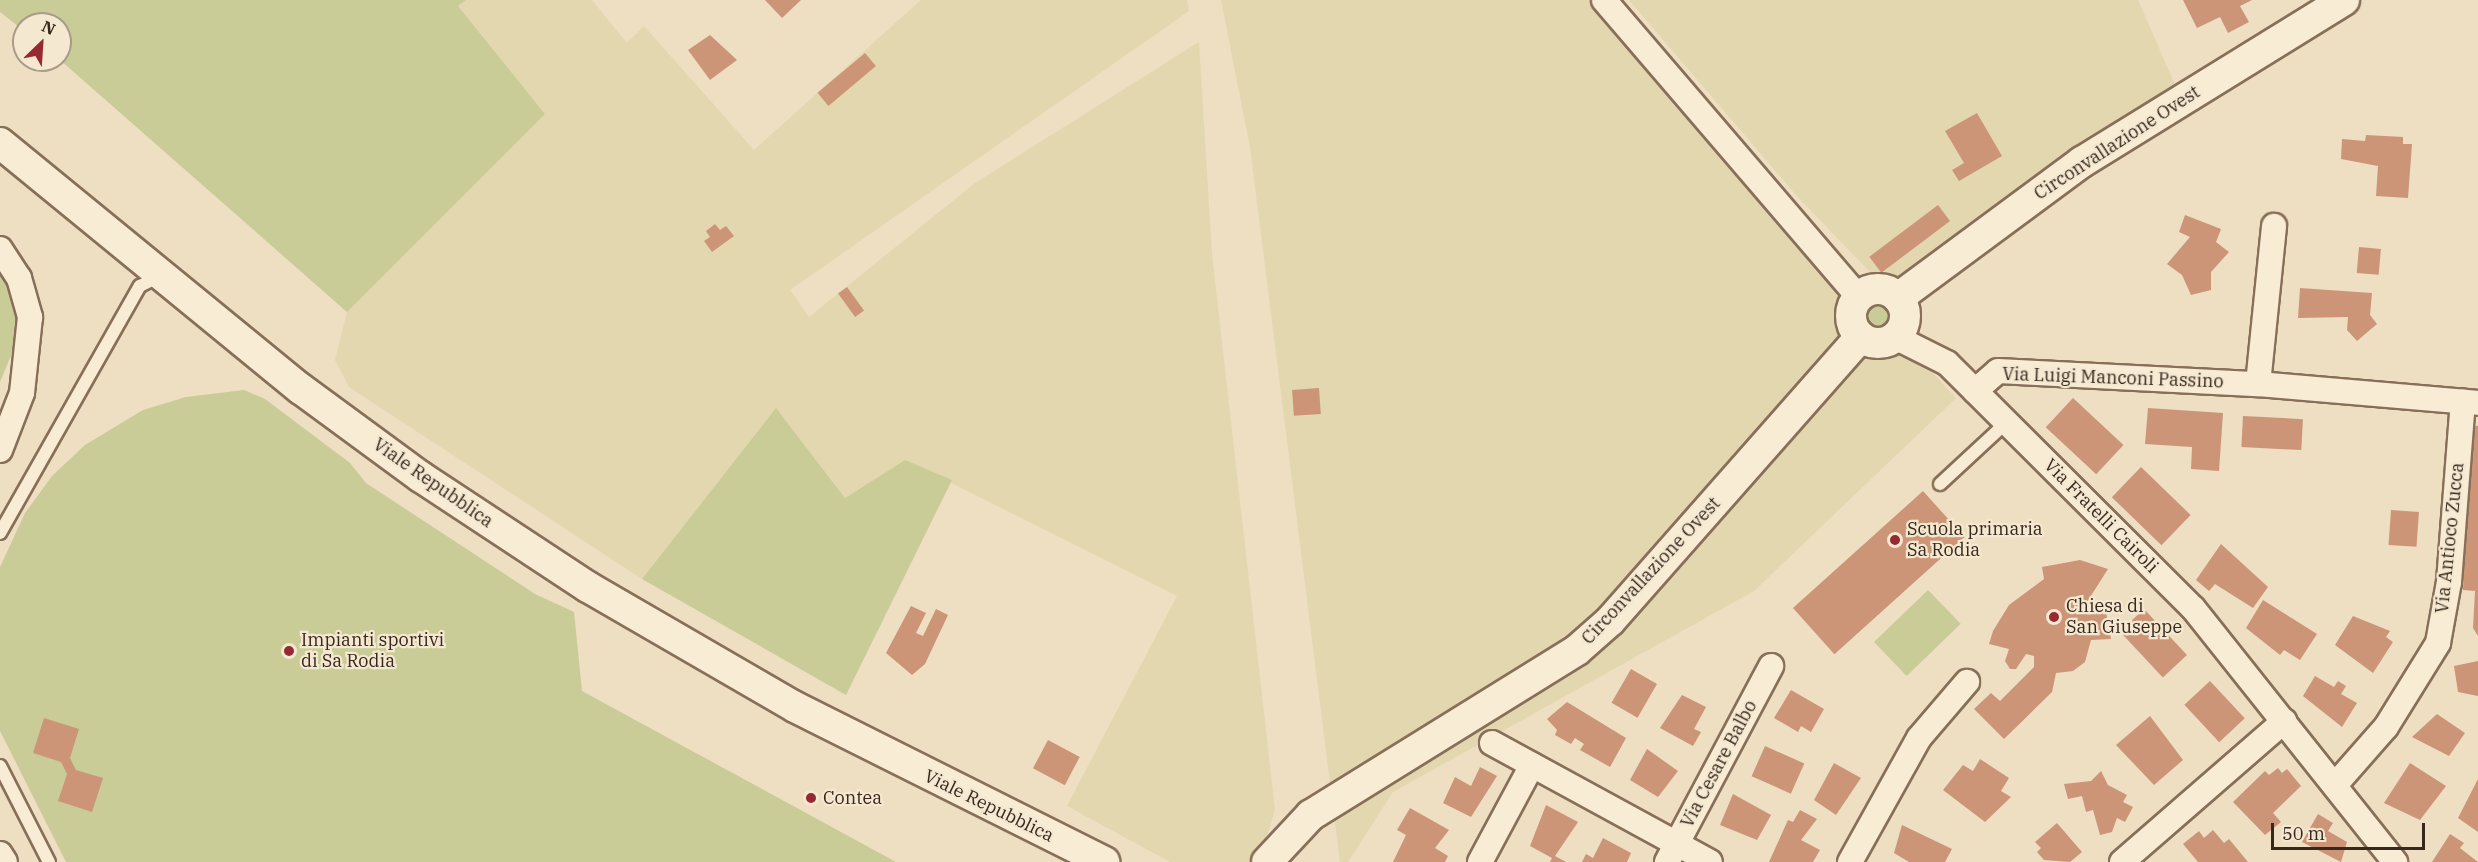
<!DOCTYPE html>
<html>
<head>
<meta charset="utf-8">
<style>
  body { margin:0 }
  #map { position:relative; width:2478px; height:862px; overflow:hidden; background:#eedec2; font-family:"IBM Plex Serif",serif }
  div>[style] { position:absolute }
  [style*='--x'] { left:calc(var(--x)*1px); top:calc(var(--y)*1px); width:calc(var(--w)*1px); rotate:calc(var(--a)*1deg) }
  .farmland>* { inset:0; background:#e3d7af }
  .green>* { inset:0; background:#c9cc96; transform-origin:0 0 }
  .round { border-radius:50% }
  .building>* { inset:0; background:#cc9578; transform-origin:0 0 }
  .roads { filter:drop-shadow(2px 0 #876f59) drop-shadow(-2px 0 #876f59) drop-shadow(0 2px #876f59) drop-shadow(0 -2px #876f59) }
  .service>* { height:12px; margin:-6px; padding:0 6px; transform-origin:6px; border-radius:6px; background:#f9ecd5 }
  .minor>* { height:24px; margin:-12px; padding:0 12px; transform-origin:12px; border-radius:12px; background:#f9ecd5 }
  .tertiary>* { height:30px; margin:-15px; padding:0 15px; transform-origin:15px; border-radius:15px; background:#f9ecd5 }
  .tertiary>.ring { margin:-15px; padding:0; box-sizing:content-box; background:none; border:30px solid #f9ecd5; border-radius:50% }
  .dots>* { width:16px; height:16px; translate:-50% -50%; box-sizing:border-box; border:3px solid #f5e8d1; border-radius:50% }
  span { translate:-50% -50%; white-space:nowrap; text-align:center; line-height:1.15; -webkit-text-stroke:4.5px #f5e8d1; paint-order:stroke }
  .street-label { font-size:18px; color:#37281d }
  .poi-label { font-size:18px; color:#37281d }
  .left { translate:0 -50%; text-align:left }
  .north { position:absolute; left:12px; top:12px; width:60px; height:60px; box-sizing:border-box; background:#f5e8d1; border:2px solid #a99b89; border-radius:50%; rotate:25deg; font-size:16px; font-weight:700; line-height:24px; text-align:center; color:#37281d }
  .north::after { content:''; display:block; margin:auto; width:21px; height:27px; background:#962932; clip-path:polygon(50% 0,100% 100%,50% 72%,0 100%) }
  .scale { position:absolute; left:2271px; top:823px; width:154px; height:27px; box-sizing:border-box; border:3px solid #37281d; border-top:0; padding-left:8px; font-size:18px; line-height:21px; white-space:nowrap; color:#37281d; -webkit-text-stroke:4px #f5e8d1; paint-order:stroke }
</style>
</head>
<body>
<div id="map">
  <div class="farmland">
    <i style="clip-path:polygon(466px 0,592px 0,627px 43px,644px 26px,754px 150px,921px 0,1187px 0,1189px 11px,790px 290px,809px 317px,975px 183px,1199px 42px,1212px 254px,1275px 810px,1259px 862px,1170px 862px,1067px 806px,1177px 596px,905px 460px,845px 498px,776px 408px,642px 579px,349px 387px,335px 360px,347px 312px,545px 114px,458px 6px)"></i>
    <i style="clip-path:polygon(1221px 0,1588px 0,1956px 398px,1754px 591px,1393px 792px,1348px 862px,1340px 862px,1250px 147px)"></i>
    <i style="clip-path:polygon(1629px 0,2138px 0,2183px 103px,1897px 300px,1796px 195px)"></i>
  </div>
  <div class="green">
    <i style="clip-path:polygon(0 0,466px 0,458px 6px,545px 114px,347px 312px,60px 60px,60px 24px,24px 24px,24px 31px,0 12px)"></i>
    <i style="clip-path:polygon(0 255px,19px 288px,21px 331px,0 382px)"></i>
    <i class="round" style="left:1863px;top:301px;width:36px;height:36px"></i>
    <i style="clip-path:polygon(244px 390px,265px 399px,350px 463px,366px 483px,535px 594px,574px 612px,582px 691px,896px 862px,66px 862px,0 731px,0 567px,25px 513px,52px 476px,85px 445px,143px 410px,186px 397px)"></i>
    <i style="clip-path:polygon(776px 408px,845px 498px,905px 460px,952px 480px,846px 695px,642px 579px)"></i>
    <i style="left:1928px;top:590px;width:47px;height:75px;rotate:46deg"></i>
  </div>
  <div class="building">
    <i style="clip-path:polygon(765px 0,801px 0,782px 18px)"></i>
    <i style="clip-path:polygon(2183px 0,2252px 0,2240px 6px,2249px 22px,2228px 33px,2220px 17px,2197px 28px)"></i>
    <i style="clip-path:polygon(710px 35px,737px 60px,710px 80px,688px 50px)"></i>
    <i style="left:865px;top:53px;width:17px;height:62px;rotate:50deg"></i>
    <i style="clip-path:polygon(1977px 113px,2002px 156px,1959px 181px,1952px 170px,1964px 163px,1945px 131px)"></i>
    <i style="clip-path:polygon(2366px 135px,2403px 137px,2403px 144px,2412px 144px,2408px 198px,2376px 196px,2378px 166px,2341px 159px,2342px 139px,2365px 141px)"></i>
    <i style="left:1938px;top:205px;width:20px;height:86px;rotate:53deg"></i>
    <i style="clip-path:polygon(2185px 215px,2221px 229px,2216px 242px,2229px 252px,2211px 272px,2211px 290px,2191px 295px,2182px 275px,2167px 264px,2190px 237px,2179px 232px)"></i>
    <i style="clip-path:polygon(715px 224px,720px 230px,726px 226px,734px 236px,712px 252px,704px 241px,710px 237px,706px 231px)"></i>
    <i style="left:2359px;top:247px;width:22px;height:26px;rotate:5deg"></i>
    <i style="left:847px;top:287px;width:29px;height:11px;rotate:54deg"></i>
    <i style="clip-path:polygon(2300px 288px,2372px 293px,2370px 315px,2377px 324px,2357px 341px,2347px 330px,2348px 317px,2298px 318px)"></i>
    <i style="left:1319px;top:388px;width:26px;height:27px;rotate:86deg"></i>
    <i style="left:2073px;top:398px;width:69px;height:40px;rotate:43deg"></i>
    <i style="clip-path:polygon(2148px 408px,2223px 413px,2219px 471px,2191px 469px,2192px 447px,2145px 444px)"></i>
    <i style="left:2243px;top:416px;width:60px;height:31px;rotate:3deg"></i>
    <i style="clip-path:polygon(2471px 425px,2478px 426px,2478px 636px,2473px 628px,2475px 591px,2463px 590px)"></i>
    <i style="left:2141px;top:467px;width:69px;height:42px;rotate:44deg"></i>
    <i style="left:1923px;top:491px;width:62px;height:175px;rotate:48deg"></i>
    <i style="left:2391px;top:510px;width:28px;height:35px;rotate:4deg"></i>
    <i style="clip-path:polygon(2221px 544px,2268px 587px,2253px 608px,2215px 584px,2209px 591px,2196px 580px)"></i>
    <i style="clip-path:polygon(2080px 560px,2108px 569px,2087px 602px,2105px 607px,2111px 639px,2091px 640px,2085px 662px,2073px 671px,2056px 673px,2052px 692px,2004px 739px,1974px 709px,1991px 693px,2000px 701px,2034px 667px,2034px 656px,2026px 654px,2016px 669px,2010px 669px,2005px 661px,2009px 649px,1989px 644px,1993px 631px,2009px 605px,2044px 579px,2042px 567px)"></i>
    <i style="clip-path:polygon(2263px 600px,2317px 634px,2300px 660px,2284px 650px,2280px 655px,2246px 628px)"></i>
    <i style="clip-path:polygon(911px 606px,926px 613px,916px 633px,923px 636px,936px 609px,948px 615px,925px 664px,912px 675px,886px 653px)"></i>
    <i style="left:2144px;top:609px;width:63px;height:33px;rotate:47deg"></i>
    <i style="clip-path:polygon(2353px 616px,2390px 631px,2386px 637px,2393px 642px,2373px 673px,2335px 645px)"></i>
    <i style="clip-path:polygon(2478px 661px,2478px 696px,2458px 692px,2454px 666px)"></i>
    <i style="left:1631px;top:669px;width:30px;height:39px;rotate:30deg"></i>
    <i style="clip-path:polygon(2315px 676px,2334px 687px,2338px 681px,2346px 686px,2341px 694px,2357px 703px,2342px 727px,2303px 696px)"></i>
    <i style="left:2210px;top:681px;width:51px;height:35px;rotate:47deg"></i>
    <i style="clip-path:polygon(1791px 690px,1824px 709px,1811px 732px,1801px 726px,1798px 732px,1774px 718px)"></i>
    <i style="clip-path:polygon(1682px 695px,1706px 707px,1694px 729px,1701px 732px,1693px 746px,1660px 728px)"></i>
    <i style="clip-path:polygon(1567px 702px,1626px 738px,1610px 767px,1580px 750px,1584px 744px,1575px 738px,1571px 744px,1555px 735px,1557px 730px,1547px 719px)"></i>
    <i style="clip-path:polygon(2437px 714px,2465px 733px,2449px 756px,2412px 737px)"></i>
    <i style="clip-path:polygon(2150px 716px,2183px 760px,2154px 785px,2116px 745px)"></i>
    <i style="clip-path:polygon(44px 718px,79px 729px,70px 758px,76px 770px,103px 778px,92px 812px,58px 801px,67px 774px,61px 762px,33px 753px)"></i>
    <i style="left:1048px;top:740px;width:36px;height:32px;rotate:28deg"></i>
    <i style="left:1765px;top:746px;width:43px;height:33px;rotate:24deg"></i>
    <i style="clip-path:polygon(1647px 749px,1678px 771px,1658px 797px,1630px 780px)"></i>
    <i style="clip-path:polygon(1980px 759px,2009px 778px,2001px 791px,2011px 797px,1985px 822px,1943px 790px,1963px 765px,1973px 771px)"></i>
    <i style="clip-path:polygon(1834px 763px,1861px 778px,1836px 815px,1814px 800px)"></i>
    <i style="clip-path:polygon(2410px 763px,2446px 786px,2420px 820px,2384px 803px)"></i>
    <i style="clip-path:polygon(1480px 767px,1497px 776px,1471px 817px,1443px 803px,1455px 777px,1471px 786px)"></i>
    <i style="clip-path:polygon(2278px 768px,2282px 773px,2287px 769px,2301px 786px,2273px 813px,2281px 822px,2265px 835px,2233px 802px,2265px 771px,2269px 775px)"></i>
    <i style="clip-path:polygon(2101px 771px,2108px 785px,2127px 795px,2123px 802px,2133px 807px,2125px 822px,2117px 818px,2112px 832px,2100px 835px,2093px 810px,2086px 812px,2082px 796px,2068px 799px,2064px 784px,2091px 781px)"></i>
    <i style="clip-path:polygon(2478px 779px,2478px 832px,2458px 818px)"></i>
    <i style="clip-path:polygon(1733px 794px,1771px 815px,1757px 840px,1720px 825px)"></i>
    <i style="clip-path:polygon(1546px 805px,1578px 822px,1555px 856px,1566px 862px,1550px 862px,1552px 858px,1530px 846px)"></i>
    <i style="clip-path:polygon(1410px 808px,1449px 830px,1435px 848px,1448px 856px,1445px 862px,1393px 862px,1406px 835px,1397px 830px)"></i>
    <i style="clip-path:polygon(1800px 810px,1817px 819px,1801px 840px,1820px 850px,1813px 862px,1769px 862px,1788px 820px,1793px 822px)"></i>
    <i style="clip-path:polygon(2318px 814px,2333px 823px,2328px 831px,2347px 842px,2341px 862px,2302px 842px)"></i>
    <i style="clip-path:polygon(2057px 823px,2082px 852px,2070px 862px,2044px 860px,2037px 852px,2041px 848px,2035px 842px)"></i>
    <i style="clip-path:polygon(1902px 825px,1952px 849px,1945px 862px,1909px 862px,1894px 853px)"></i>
    <i style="clip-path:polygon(2213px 830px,2224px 843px,2229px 839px,2248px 862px,2198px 862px,2183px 844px,2199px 831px,2204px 838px)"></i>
    <i style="clip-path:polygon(2450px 834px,2464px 843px,2460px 848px,2478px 862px,2432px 862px)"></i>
    <i style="clip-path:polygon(1603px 838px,1631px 853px,1627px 862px,1582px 862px,1586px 854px,1593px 858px)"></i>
  </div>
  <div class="roads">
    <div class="service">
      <i style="--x:1940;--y:484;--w:91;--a:-42.8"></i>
      <i style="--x:0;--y:533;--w:284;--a:-60.5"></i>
      <i style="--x:140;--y:286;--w:22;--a:-27"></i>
      <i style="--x:0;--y:766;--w:108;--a:63"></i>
    </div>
    <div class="minor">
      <i style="--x:1604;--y:0;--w:391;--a:49.4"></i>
      <i style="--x:0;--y:249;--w:35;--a:57"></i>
      <i style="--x:19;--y:278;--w:41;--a:74.2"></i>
      <i style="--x:30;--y:317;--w:76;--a:96"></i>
      <i style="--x:22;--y:393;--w:61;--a:111.1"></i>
      <i style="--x:1895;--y:337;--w:58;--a:26.6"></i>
      <i style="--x:1947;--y:363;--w:347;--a:44.9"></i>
      <i style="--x:2193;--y:608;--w:325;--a:51.5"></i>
      <i style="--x:2258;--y:384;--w:159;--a:-84.2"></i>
      <i style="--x:1975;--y:391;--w:30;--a:-41"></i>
      <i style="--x:1998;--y:371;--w:260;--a:2.9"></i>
      <i style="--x:2258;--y:384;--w:221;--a:4.9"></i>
      <i style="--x:1492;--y:743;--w:248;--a:28.6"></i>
      <i style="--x:2335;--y:785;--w:77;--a:-48.7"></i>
      <i style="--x:2386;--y:727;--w:99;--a:-58.2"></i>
      <i style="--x:2438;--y:643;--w:62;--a:-79.8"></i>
      <i style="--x:2449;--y:582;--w:181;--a:-85.6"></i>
      <i style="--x:0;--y:854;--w:9;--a:58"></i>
      <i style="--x:1480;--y:862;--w:110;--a:-61.8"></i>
      <i style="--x:1667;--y:862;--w:222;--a:-62"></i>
      <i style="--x:1850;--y:862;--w:142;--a:-60.9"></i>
      <i style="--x:1919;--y:738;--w:74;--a:-49.4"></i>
      <i style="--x:2122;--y:862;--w:215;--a:-41"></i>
    </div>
    <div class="tertiary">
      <i style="--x:0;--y:143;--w:389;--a:39.3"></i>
      <i style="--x:301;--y:389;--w:149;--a:36.3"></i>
      <i style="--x:421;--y:477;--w:200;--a:33.4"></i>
      <i style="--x:588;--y:587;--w:239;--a:30.1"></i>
      <i style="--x:795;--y:707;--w:346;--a:26.6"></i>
      <i class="ring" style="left:1851px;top:289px;width:24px;height:24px"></i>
      <i style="--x:1898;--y:298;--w:229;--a:-36.5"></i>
      <i style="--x:2082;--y:162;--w:308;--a:-31.7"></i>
      <i style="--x:1267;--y:862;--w:64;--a:-46.9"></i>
      <i style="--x:1311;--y:815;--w:313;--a:-31.8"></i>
      <i style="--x:1577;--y:650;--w:44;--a:-41.3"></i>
      <i style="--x:1610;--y:621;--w:378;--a:-48.6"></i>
    </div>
  </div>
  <div class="dots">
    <i style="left:1895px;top:540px;background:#962932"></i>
    <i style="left:2054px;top:617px;background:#962932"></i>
    <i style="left:289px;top:651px;background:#962932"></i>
    <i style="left:811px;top:798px;background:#962932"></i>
  </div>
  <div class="street-label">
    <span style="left:2117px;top:143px;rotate:-33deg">Circonvallazione Ovest</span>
    <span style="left:2113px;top:378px;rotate:2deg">Via Luigi Manconi Passino</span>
    <span style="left:433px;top:483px;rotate:35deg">Viale Repubblica</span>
    <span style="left:2101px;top:516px;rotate:45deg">Via Fratelli Cairoli</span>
    <span style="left:2450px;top:538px;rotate:-84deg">Via Antioco Zucca</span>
    <span style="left:1651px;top:571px;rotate:-47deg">Circonvallazione Ovest</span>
    <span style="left:1719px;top:764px;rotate:-62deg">Via Cesare Balbo</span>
    <span style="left:989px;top:806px;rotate:26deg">Viale Repubblica</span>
  </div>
  <div class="poi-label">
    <span class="left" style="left:1907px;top:540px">Scuola primaria<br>Sa Rodia</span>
    <span class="left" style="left:2066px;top:617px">Chiesa di<br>San Giuseppe</span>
    <span class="left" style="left:301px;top:651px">Impianti sportivi<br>di Sa Rodia</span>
    <span class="left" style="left:823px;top:798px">Contea</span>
  </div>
  <div class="north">N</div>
  <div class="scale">50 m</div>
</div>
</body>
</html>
